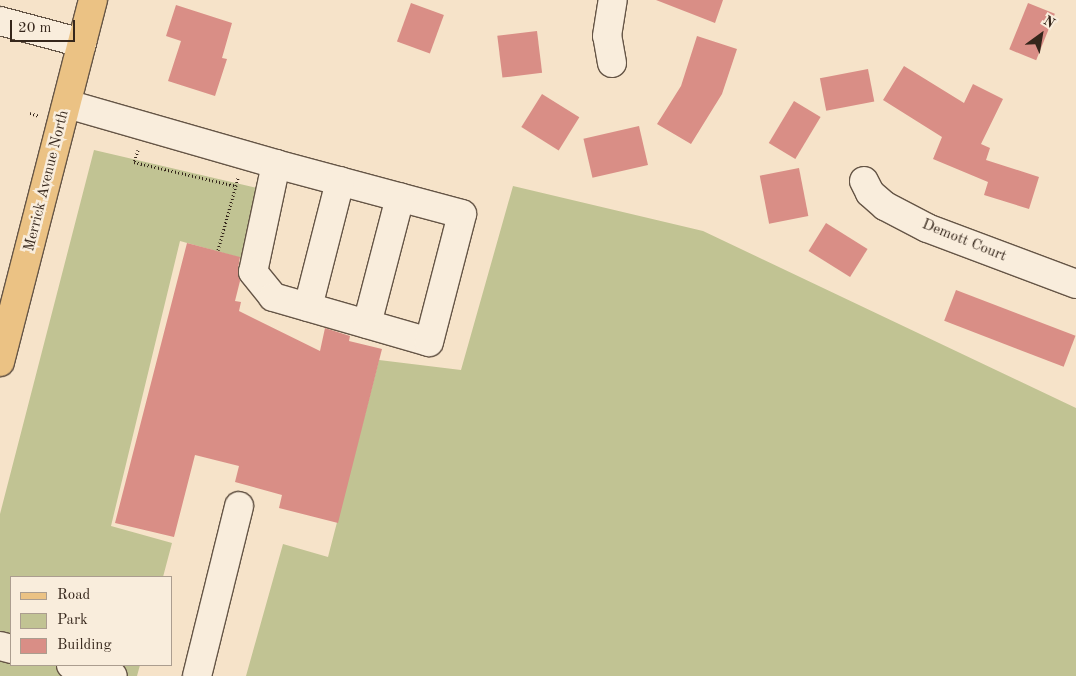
<!DOCTYPE html>
<html>
<head>
<meta charset="utf-8">
<style>
  body { margin:0 }
  #map { position:relative; width:1076px; height:676px; overflow:hidden; background:#f6e3c9; font-family:"Old Standard TT",serif }
  div>[style] { position:absolute }
  [style*='--x'] { left:calc(var(--x)*1px); top:calc(var(--y)*1px); width:calc(var(--w)*1px); rotate:calc(var(--a)*1deg) }
  .green>* { inset:0; background:#c1c393 }
  .building>* { inset:0; background:#d98e86; transform-origin:0 0 }
  .path>* { height:3px; margin-top:-1.5px; transform-origin:0; background:repeating-linear-gradient(90deg,#35261b 0 1px,transparent 0 3.5px) }
  .roads { filter:drop-shadow(1px 0 #655546) drop-shadow(-1px 0 #655546) drop-shadow(0 1px #655546) drop-shadow(0 -1px #655546) }
  .minor>* { height:28px; margin:-14px; padding:0 14px; transform-origin:14px; border-radius:14px; background:#f9eddc }
  .major>* { height:28px; margin:-14px; padding:0 14px; transform-origin:14px; border-radius:14px; background:#ebc284 }
  span { translate:-50% -50%; white-space:nowrap; text-align:center; line-height:1.15; -webkit-text-stroke:5px #f9eddc; paint-order:stroke }
  .street-label { font-size:15px; color:#35261b }
  .legend { position:absolute; left:10px; top:576px; width:162px; height:90px; box-sizing:border-box; background:#f9eddc; border:1px solid #ab9d8f; margin:0; padding:6px 9px; list-style:none; font-size:15px; color:#35261b }
  .legend li { display:flex; align-items:center; gap:10px; height:25px }
  .legend b { width:25px; border:1px solid #ab9d8f }
  .north { position:absolute; left:1016px; top:10px; width:50px; height:50px; -webkit-text-stroke:4px #f9eddc; paint-order:stroke; rotate:32deg; font-size:14px; font-weight:700; line-height:20px; text-align:center; color:#35261b }
  .north::after { content:''; display:block; margin:auto; width:18px; height:22px; background:#35261b; clip-path:polygon(50% 0,100% 100%,50% 72%,0 100%) }
  .scale { position:absolute; left:10px; top:20px; width:65px; height:22px; box-sizing:border-box; border:2px solid #35261b; border-top:0; padding-left:6px; font-size:15px; line-height:18px; white-space:nowrap; color:#35261b; -webkit-text-stroke:4px #f9eddc; paint-order:stroke }
</style>
</head>
<body>
<div id="map">
  <div class="green">
    <i style="clip-path:polygon(94px 150px,261px 189px,245px 259px,180px 241px,111px 526px,172px 543px,163px 577px,11px 577px,11px 665px,140px 665px,137px 676px,0 676px,0 514px)"></i>
    <i style="clip-path:polygon(513px 186px,703px 231px,1076px 408px,1076px 676px,246px 676px,283px 544px,328px 557px,379px 360px,461px 370px)"></i>
  </div>
  <div class="building">
    <i style="clip-path:polygon(656px 0,723px 0,715px 23px)"></i>
    <i style="left:411px;top:3px;width:35px;height:41px;rotate:20deg"></i>
    <i style="left:1028px;top:3px;width:29px;height:50px;rotate:22deg"></i>
    <i style="clip-path:polygon(176px 5px,232px 23px,222px 58px,227px 59px,215px 96px,168px 81px,181px 41px,166px 36px)"></i>
    <i style="left:537px;top:31px;width:42px;height:40px;rotate:83deg"></i>
    <i style="clip-path:polygon(697px 36px,737px 49px,722px 94px,691px 144px,657px 124px,681px 86px)"></i>
    <i style="clip-path:polygon(904px 66px,964px 103px,973px 84px,1003px 99px,981px 144px,990px 148px,986px 160px,1039px 177px,1029px 209px,984px 195px,988px 182px,933px 159px,942px 137px,883px 100px)"></i>
    <i style="left:868px;top:69px;width:33px;height:49px;rotate:79deg"></i>
    <i style="left:542px;top:94px;width:44px;height:39px;rotate:32deg"></i>
    <i style="left:794px;top:101px;width:31px;height:49px;rotate:31deg"></i>
    <i style="left:639px;top:126px;width:40px;height:57px;rotate:77deg"></i>
    <i style="left:799px;top:168px;width:49px;height:40px;rotate:79deg"></i>
    <i style="left:826px;top:223px;width:49px;height:33px;rotate:32deg"></i>
    <i style="clip-path:polygon(187px 243px,240px 257px,238px 269px,240px 281px,235px 301px,241px 302px,239px 311px,320px 351px,325px 328px,350px 336px,349px 341px,382px 349px,338px 523px,279px 508px,282px 495px,235px 482px,239px 466px,195px 455px,174px 537px,115px 523px)"></i>
    <i style="left:956px;top:290px;width:128px;height:33px;rotate:21deg"></i>
  </div>
  <div class="path">
    <i style="--x:30;--y:113;--w:9;--a:18"></i>
    <i style="--x:138;--y:150;--w:13;--a:108"></i>
    <i style="--x:134;--y:162;--w:105;--a:13.2"></i>
    <i style="--x:218;--y:250;--w:75;--a:-74.5"></i>
  </div>
  <div class="roads">
    <div class="minor">
      <i style="--x:0;--y:21;--w:85;--a:15"></i>
      <i style="--x:612;--y:63;--w:27;--a:-100"></i>
      <i style="--x:607;--y:36;--w:36;--a:-81"></i>
      <i style="--x:67;--y:104;--w:217;--a:16"></i>
      <i style="--x:276;--y:164;--w:110;--a:102"></i>
      <i style="--x:253;--y:272;--w:32;--a:51"></i>
      <i style="--x:273;--y:297;--w:162;--a:16.1"></i>
      <i style="--x:429;--y:342;--w:132;--a:-75.5"></i>
      <i style="--x:462;--y:214;--w:193;--a:-165"></i>
      <i style="--x:864;--y:181;--w:13;--a:63"></i>
      <i style="--x:870;--y:193;--w:20;--a:41"></i>
      <i style="--x:885;--y:206;--w:47;--a:27.6"></i>
      <i style="--x:927;--y:228;--w:159;--a:20.6"></i>
      <i style="--x:308;--y:307;--w:130;--a:-75.7"></i>
      <i style="--x:367;--y:324;--w:131;--a:-75.4"></i>
      <i style="--x:0;--y:646;--w:11;--a:15"></i>
      <i style="--x:71;--y:665;--w:43;--a:14.7"></i>
      <i style="--x:197;--y:676;--w:175;--a:-76.1"></i>
    </div>
    <div class="major">
      <i style="--x:0;--y:362;--w:374;--a:-75.6"></i>
    </div>
  </div>
  <div class="street-label">
    <span style="left:47px;top:181px;rotate:-76deg">Merrick Avenue North</span>
    <span style="left:964px;top:241px;rotate:22deg">Demott Court</span>
  </div>
  <ul class="legend">
  <li><b style="height:6px;background:#ebc284"></b>Road</li>
  <li><b style="height:14px;background:#c1c393"></b>Park</li>
  <li><b style="height:14px;background:#d98e86"></b>Building</li>
  </ul>
  <div class="north">N</div>
  <div class="scale">20 m</div>
</div>
</body>
</html>
